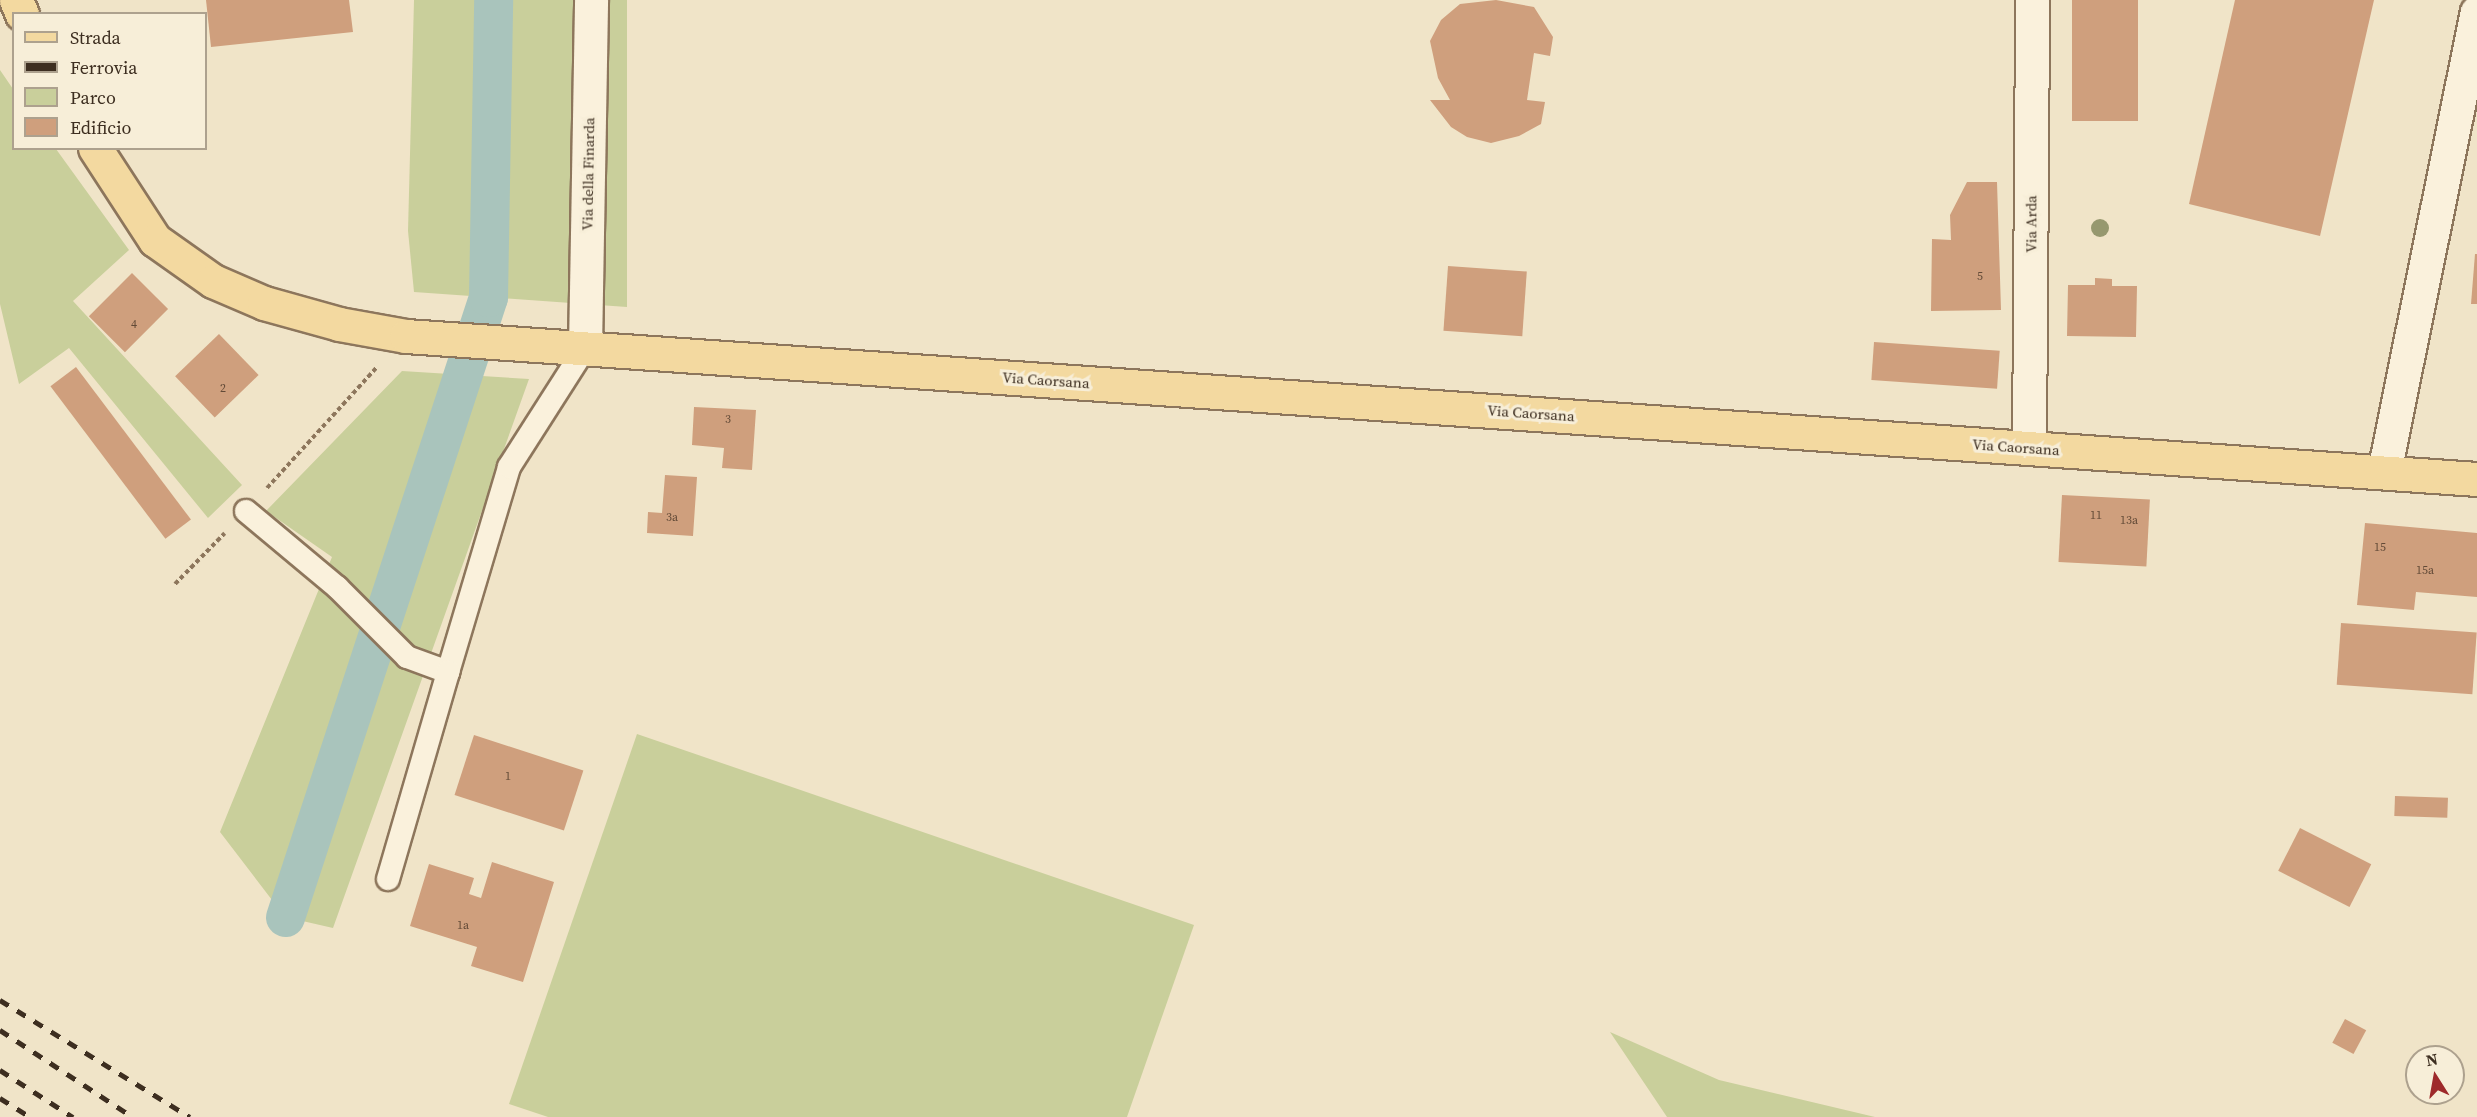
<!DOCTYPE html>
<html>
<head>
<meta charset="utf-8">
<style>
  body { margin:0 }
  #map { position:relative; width:2477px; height:1117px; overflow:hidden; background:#f0e4c8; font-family:"Source Serif 4",serif }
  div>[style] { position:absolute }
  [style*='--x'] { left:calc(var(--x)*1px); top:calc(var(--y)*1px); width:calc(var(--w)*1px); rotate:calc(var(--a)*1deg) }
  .green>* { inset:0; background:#c9cf9b }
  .canal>* { height:39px; margin:-19.5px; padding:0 19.5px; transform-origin:19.5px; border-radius:19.5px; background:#a9c4bc }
  .building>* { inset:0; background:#cf9f7d; transform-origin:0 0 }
  .path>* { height:4px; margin-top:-2px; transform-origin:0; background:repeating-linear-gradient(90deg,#8d765c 0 4.5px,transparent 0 7.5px) }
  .roads { filter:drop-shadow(2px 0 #8d765c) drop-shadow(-2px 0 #8d765c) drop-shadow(0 2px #8d765c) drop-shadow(0 -2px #8d765c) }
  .service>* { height:22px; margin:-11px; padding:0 11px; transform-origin:11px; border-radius:11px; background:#faf1dc }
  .minor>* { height:33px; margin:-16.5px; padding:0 16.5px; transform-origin:16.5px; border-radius:16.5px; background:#faf1dc }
  .primary>* { height:33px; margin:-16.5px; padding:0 16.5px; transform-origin:16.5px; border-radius:16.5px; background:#f3d9a0 }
  .rail>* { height:4.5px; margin-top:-2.25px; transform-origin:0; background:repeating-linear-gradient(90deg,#3d2e20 0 10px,transparent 0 20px) }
  .trees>* { width:18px; height:18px; margin:-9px; border-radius:50%; background:#96986f }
  span { translate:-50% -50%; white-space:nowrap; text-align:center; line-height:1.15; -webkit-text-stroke:6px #f7eed8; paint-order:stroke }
  .number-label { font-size:12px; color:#624a37 }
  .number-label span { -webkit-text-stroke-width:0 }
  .street-label { font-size:15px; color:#3d2e20 }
  .legend { position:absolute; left:12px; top:12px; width:195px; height:138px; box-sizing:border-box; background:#f7eed8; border:2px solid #ada18e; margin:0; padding:8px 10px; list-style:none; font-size:18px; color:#3d2e20 }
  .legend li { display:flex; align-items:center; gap:12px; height:30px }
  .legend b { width:30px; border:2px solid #ada18e }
  .north { position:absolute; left:2405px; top:1045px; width:60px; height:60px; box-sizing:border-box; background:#f7eed8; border:2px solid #ada18e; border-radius:50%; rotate:349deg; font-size:16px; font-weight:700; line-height:24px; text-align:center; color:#3d2e20 }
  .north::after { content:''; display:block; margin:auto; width:21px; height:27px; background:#9e2a2b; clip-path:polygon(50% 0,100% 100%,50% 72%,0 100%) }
</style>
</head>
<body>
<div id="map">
  <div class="green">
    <i style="clip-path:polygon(414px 0,627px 0,627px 307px,414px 292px,408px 231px)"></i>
    <i style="clip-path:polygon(0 70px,13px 89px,14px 148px,56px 149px,129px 250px,73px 301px,242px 485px,208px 518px,69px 348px,19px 384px,0 304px)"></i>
    <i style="clip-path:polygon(402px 371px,529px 379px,333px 928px,285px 917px,220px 832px,332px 557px,266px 511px)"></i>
    <i style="clip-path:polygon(637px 734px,1194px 925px,1127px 1117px,548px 1117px,509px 1104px)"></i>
    <i style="clip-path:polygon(1610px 1032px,1719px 1080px,1875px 1117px,1667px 1117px)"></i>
  </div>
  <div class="canal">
    <i style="--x:285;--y:917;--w:652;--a:-71.87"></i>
    <i style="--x:488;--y:297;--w:297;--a:-89"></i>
  </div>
  <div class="building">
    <i style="clip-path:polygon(206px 0,349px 0,353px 32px,211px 47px)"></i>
    <i style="clip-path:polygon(1496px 0,1534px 7px,1553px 37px,1550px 56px,1534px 53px,1527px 100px,1545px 102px,1541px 124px,1519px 136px,1491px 143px,1467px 137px,1451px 127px,1430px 100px,1450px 100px,1438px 78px,1430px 41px,1441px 20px,1460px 4px)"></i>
    <i style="left:2072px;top:0;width:66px;height:121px"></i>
    <i style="clip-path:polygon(2235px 0,2374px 0,2320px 236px,2189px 204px)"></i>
    <i style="clip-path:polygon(1967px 182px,1997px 182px,2001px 310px,1931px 311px,1932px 239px,1951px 240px,1950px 215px)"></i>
    <i style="clip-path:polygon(2475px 254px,2477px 254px,2477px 304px,2471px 304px)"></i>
    <i style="left:1448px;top:266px;width:79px;height:65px;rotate:4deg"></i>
    <i style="left:132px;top:273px;width:51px;height:61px;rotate:45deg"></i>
    <i style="clip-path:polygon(2095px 278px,2112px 279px,2112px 286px,2137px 286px,2136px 337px,2067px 336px,2068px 285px,2095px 285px)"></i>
    <i style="left:219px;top:334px;width:57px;height:61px;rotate:46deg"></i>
    <i style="left:1874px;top:342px;width:126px;height:38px;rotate:4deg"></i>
    <i style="left:76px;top:367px;width:191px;height:32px;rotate:53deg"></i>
    <i style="clip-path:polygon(694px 407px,756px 410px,752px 470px,722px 468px,724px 448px,692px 445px)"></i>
    <i style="clip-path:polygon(665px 475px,697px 477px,693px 536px,647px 533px,648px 512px,662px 513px)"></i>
    <i style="left:2062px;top:495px;width:88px;height:67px;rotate:3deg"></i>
    <i style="clip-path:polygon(2365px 523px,2477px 533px,2477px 597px,2416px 592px,2414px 610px,2357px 605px)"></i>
    <i style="left:2341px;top:623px;width:136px;height:62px;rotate:4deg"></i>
    <i style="left:474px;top:735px;width:115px;height:63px;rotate:18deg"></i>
    <i style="left:2395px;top:796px;width:53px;height:20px;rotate:2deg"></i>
    <i style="left:2300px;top:828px;width:80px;height:48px;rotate:27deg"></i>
    <i style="clip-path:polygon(492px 862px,554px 882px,523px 982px,471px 966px,477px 947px,410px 926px,429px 864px,474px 878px,469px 894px,481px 898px)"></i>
    <i style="left:2345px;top:1019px;width:24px;height:27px;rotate:28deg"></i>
  </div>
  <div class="path">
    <i style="--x:267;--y:488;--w:164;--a:-47.7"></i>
    <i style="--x:175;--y:584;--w:71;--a:-45.6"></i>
  </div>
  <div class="roads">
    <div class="service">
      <i style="--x:246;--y:511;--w:119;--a:39.9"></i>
      <i style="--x:337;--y:587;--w:99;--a:45"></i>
      <i style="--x:407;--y:657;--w:44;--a:20.1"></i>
      <i style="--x:448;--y:672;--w:214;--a:-73.4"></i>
      <i style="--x:509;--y:467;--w:141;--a:-57.4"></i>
      <i style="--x:388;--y:879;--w:216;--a:-73.8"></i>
    </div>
    <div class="minor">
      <i style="--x:585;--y:348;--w:348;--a:-89"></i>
      <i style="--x:2029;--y:448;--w:448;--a:-89.6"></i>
      <i style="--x:2384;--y:472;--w:469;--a:-78.6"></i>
    </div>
    <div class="primary">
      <i style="--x:16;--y:0;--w:15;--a:67"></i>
      <i style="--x:95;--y:148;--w:110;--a:56.9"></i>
      <i style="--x:155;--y:240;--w:71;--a:35.3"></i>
      <i style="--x:213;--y:281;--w:56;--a:23.3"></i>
      <i style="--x:264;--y:303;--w:78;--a:15.6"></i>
      <i style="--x:339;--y:324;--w:68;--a:10.2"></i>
      <i style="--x:406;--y:336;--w:2076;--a:3.95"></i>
    </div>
  </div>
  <div class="rail">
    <i style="--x:0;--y:1000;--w:223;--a:31.6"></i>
    <i style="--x:0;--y:1030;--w:159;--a:33.2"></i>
    <i style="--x:0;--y:1070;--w:87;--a:32.8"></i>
    <i style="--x:0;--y:1098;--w:36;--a:32"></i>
  </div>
  <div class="trees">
    <i style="left:2100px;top:228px"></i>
  </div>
  <div class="number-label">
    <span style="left:1980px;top:277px">5</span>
    <span style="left:134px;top:325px">4</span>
    <span style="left:223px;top:389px">2</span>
    <span style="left:728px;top:420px">3</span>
    <span style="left:2096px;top:516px">11</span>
    <span style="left:672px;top:518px">3a</span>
    <span style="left:2129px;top:521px">13a</span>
    <span style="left:2380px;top:548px">15</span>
    <span style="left:2425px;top:571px">15a</span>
    <span style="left:508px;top:777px">1</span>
    <span style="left:463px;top:926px">1a</span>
  </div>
  <div class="street-label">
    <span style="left:588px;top:174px;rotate:-89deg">Via della Finarda</span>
    <span style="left:2031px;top:224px;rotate:-90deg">Via Arda</span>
    <span style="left:1046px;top:380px;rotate:4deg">Via Caorsana</span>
    <span style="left:1531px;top:413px;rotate:4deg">Via Caorsana</span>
    <span style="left:2016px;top:447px;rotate:4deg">Via Caorsana</span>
  </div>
  <ul class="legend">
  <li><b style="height:8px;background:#f3d9a0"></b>Strada</li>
  <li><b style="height:8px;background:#3d2e20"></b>Ferrovia</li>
  <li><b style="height:16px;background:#c9cf9b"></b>Parco</li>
  <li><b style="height:16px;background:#cf9f7d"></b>Edificio</li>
  </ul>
  <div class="north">N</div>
</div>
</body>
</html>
